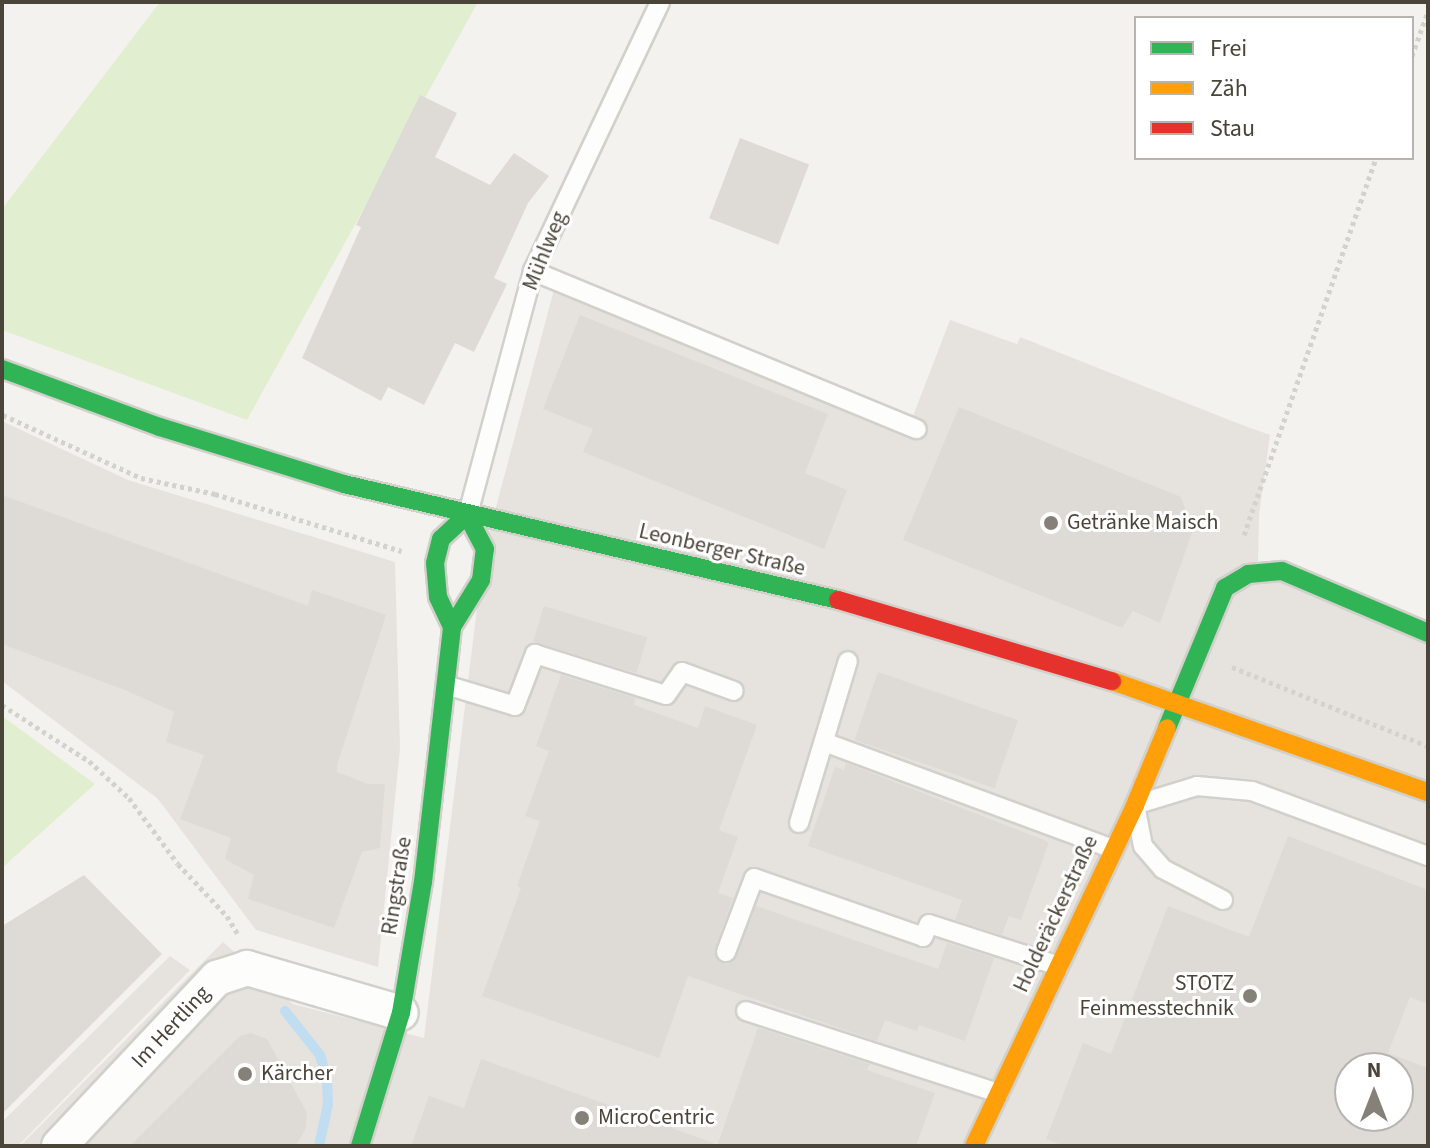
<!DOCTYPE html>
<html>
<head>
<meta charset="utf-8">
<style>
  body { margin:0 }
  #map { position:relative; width:1430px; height:1148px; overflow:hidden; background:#f4f2ee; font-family:"Source Sans 3",sans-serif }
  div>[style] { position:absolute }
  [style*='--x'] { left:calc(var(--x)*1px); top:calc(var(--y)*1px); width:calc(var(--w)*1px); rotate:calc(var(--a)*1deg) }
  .industrial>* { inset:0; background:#e6e2de }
  .green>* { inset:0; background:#e1eecf }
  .parking>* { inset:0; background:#e6e3df }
  .stream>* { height:10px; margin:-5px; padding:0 5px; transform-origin:5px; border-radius:5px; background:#c0ddf1 }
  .building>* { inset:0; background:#dedbd6; transform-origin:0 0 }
  .path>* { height:5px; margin-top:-2.5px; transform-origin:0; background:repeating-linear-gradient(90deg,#d3d2cc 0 4px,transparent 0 8px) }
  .roads { filter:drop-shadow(2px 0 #d2d0cb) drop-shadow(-2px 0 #d2d0cb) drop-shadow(0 2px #d2d0cb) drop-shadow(0 -2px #d2d0cb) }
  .lane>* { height:18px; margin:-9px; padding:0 9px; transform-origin:9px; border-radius:9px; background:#fdfdfc }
  .street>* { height:34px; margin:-17px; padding:0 17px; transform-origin:17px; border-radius:17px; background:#fdfdfc }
  .fast>* { height:18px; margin:-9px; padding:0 9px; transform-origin:9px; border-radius:9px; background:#30b455 }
  .slow>* { height:18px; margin:-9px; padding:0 9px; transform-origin:9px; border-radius:9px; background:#ff9f0a }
  .jam>* { height:18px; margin:-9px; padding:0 9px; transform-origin:9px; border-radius:9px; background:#e5322d }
  .dots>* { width:22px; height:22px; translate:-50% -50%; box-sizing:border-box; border:4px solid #fff; border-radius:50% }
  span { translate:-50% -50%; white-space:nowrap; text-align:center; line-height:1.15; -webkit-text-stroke:6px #fff; paint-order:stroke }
  .street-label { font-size:22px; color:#4b4439 }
  .poi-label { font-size:22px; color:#4b4439 }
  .left { translate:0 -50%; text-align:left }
  .right { translate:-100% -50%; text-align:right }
  .frame { position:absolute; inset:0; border:4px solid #4b4439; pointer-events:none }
  .legend { position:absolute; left:1134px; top:16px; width:280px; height:144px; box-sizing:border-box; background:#fff; border:2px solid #b7b4b0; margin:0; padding:10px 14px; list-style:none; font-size:24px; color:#4b4439 }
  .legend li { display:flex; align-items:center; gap:16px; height:40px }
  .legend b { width:40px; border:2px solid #b7b4b0 }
  .north { position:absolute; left:1334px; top:1052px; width:80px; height:80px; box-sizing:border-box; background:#fff; border:2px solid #b7b4b0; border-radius:50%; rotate:0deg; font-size:22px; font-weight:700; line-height:32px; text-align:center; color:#4b4439 }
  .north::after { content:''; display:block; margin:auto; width:28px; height:36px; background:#868178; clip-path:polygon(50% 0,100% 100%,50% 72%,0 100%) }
</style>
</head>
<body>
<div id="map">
  <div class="industrial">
    <i style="clip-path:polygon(evenodd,559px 271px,913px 416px,950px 320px,1270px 435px,1259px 515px,1258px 563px,1428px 634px,1428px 1146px,20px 1146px,223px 942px,293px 1004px,424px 1038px,484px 552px,559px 271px,1350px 1068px,1398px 1068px,1398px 1116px,1350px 1116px,1350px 1068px)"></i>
    <i style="clip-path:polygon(4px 422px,128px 480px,395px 562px,400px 749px,378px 967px,256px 930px,158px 799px,2px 681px)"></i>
  </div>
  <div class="green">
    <i style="clip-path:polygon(160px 2px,478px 2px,247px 420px,2px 330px,2px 209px)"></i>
    <i style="clip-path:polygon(2px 716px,95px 784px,2px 868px)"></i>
  </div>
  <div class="parking">
    <i style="clip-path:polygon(1020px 337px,1247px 427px,1225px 485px,1183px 491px,989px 416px)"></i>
    <i style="clip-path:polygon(1122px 890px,1146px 900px,1083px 1043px,1046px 1139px,1009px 1122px)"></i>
    <i style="clip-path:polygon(170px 956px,190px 970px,18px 1146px,2px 1146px,2px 1122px)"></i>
  </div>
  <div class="stream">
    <i style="--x:285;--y:1011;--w:56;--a:51.5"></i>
    <i style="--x:320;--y:1055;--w:25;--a:74"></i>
    <i style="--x:327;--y:1079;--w:25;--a:88"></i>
    <i style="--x:328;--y:1104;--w:43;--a:102.1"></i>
  </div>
  <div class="building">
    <i style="clip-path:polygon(420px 95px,457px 113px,435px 157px,490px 185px,514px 153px,549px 176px,528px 203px,494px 278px,507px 284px,474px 352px,455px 343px,424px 405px,388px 387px,381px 401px,302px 358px,361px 227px,356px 225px)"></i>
    <i style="left:740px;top:138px;width:74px;height:86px;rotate:21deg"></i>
    <i style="clip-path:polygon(580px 315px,828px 414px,805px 473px,847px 490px,824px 549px,583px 452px,593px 429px,543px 409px)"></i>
    <i style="clip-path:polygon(959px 407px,1181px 497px,1193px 530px,1160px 623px,1133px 611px,1122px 628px,903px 540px)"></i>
    <i style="clip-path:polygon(2px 495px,308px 606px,312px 590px,386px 615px,337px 765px,337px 772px,368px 784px,385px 784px,380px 848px,362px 852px,334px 928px,248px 899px,254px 875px,225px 859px,231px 838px,180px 819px,204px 755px,166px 742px,174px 712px,125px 690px,2px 644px)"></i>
    <i style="left:544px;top:606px;width:108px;height:37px;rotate:17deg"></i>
    <i style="left:878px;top:672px;width:148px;height:72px;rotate:19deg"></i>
    <i style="clip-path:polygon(561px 675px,635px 698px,634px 705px,698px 728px,705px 706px,757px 725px,719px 830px,738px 837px,718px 893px,733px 898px,715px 948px,717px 960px,727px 964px,734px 961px,756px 906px,938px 969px,947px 943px,994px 958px,965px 1041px,919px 1025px,917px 1031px,885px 1020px,877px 1041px,688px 976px,659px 1058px,482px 996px,521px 888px,517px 886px,540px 821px,525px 816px,549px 751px,536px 746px)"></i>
    <i style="clip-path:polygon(846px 763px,1049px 842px,1021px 920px,1009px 916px,1002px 935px,955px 920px,962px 900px,808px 846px,835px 767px,844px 770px)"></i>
    <i style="clip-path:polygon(evenodd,1288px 836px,1428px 890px,1428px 1004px,1410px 997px,1388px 1053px,1428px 1068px,1428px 1146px,1064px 1146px,1046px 1139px,1083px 1043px,1111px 1054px,1168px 906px,1249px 937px,1288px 836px,1350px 1068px,1398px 1068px,1398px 1116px,1350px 1116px,1350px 1068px)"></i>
    <i style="clip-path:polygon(84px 875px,162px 954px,2px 1114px,2px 926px)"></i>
    <i style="clip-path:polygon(758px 1028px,870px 1064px,867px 1070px,935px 1093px,916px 1146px,717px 1146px)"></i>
    <i style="clip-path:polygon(251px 1033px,267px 1039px,307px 1113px,306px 1128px,296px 1146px,130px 1146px,240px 1036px)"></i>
    <i style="clip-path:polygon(481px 1059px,713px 1143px,713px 1146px,411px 1146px,429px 1096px,464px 1108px)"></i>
  </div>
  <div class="path">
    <i style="--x:1412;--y:56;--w:48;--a:-70.4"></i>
    <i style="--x:3;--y:415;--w:152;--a:24.5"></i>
    <i style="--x:141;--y:478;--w:76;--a:12.2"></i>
    <i style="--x:215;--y:494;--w:195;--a:17"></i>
    <i style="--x:1244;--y:535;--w:399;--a:-70.7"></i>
    <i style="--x:1232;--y:667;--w:211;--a:22"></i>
    <i style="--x:2;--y:705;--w:103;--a:32.8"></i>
    <i style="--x:89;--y:761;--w:54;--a:42.8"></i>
    <i style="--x:129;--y:798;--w:82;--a:53.4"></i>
    <i style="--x:178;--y:864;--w:71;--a:46.7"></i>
    <i style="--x:227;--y:916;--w:23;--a:59"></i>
  </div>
  <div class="roads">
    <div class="lane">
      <i style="--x:533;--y:271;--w:415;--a:22.4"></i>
      <i style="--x:468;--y:514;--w:252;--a:-75"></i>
      <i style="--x:533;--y:271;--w:297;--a:-64.7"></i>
      <i style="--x:446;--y:685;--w:72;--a:16.9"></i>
      <i style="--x:515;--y:706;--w:56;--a:-69"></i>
      <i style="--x:535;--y:654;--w:137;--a:17.4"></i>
      <i style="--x:666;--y:695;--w:28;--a:-55"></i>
      <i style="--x:682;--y:672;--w:55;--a:20.1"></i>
      <i style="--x:824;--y:742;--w:309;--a:20.3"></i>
      <i style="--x:799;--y:823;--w:169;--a:-73.2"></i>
      <i style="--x:1223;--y:900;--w:68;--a:-152.7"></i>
      <i style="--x:1163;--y:869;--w:30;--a:-131"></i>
      <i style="--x:1143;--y:846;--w:42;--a:-101"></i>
      <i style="--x:1135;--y:805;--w:65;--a:-17"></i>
      <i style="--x:1197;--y:786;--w:55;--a:5.2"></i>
      <i style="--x:1252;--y:791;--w:188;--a:20.3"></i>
      <i style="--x:726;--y:952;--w:79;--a:-69.3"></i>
      <i style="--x:754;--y:878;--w:179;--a:19.2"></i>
      <i style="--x:923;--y:937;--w:14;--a:-65"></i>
      <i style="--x:929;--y:924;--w:137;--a:17.9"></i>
      <i style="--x:746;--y:1011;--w:266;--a:18"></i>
    </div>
    <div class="street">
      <i style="--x:59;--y:1146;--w:231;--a:-46.8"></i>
      <i style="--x:217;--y:978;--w:32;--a:-18"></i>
      <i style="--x:247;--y:968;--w:160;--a:16.3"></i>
    </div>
    <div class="fast">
      <i style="--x:2;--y:369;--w:168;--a:20.2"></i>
      <i style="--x:160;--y:427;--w:193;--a:17.2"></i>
      <i style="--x:344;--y:484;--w:507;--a:13.21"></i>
      <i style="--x:452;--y:627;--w:33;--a:-115"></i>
      <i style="--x:438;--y:597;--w:34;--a:-95"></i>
      <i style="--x:435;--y:563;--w:25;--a:-76"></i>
      <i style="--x:441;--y:539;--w:35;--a:-43"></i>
      <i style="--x:1167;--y:728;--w:152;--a:-67.5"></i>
      <i style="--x:1225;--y:588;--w:27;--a:-31"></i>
      <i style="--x:1248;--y:574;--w:34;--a:-5"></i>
      <i style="--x:1282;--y:571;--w:159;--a:23"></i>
      <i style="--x:360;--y:1146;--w:139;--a:-72.9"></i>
      <i style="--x:401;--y:1013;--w:133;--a:-80.5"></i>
      <i style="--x:423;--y:882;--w:257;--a:-83.5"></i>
      <i style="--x:452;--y:627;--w:55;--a:-58.3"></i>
      <i style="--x:481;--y:580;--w:31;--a:-83"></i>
      <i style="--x:485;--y:549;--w:38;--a:-118"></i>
    </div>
    <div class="slow">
      <i style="--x:1112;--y:681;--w:335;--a:19.4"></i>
      <i style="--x:974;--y:1146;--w:377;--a:-64.7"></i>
      <i style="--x:1135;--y:805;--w:83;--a:-67.4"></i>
    </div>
    <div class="jam">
      <i style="--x:838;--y:600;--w:286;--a:16.5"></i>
    </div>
  </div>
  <div class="dots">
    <i style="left:1051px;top:523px;background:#868178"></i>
    <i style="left:1250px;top:996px;background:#868178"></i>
    <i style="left:245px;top:1074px;background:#868178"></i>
    <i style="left:582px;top:1118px;background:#868178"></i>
  </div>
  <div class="street-label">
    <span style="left:545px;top:251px;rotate:-68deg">Mühlweg</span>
    <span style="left:722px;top:550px;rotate:13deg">Leonberger Straße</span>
    <span style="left:397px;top:886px;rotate:-81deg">Ringstraße</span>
    <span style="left:1056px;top:914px;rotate:-65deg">Holderäckerstraße</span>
    <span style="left:171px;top:1027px;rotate:-47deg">Im Hertling</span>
  </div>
  <div class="poi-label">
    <span class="left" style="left:1067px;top:523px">Getränke Maisch</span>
    <span class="right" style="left:1234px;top:996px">STOTZ<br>Feinmesstechnik</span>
    <span class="left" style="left:261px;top:1074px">Kärcher</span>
    <span class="left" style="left:598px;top:1118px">MicroCentric</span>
  </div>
  <div class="frame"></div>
  <ul class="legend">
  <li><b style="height:10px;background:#30b455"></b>Frei</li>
  <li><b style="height:10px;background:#ff9f0a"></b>Zäh</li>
  <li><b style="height:10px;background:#e5322d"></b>Stau</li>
  </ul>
  <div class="north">N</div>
</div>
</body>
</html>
